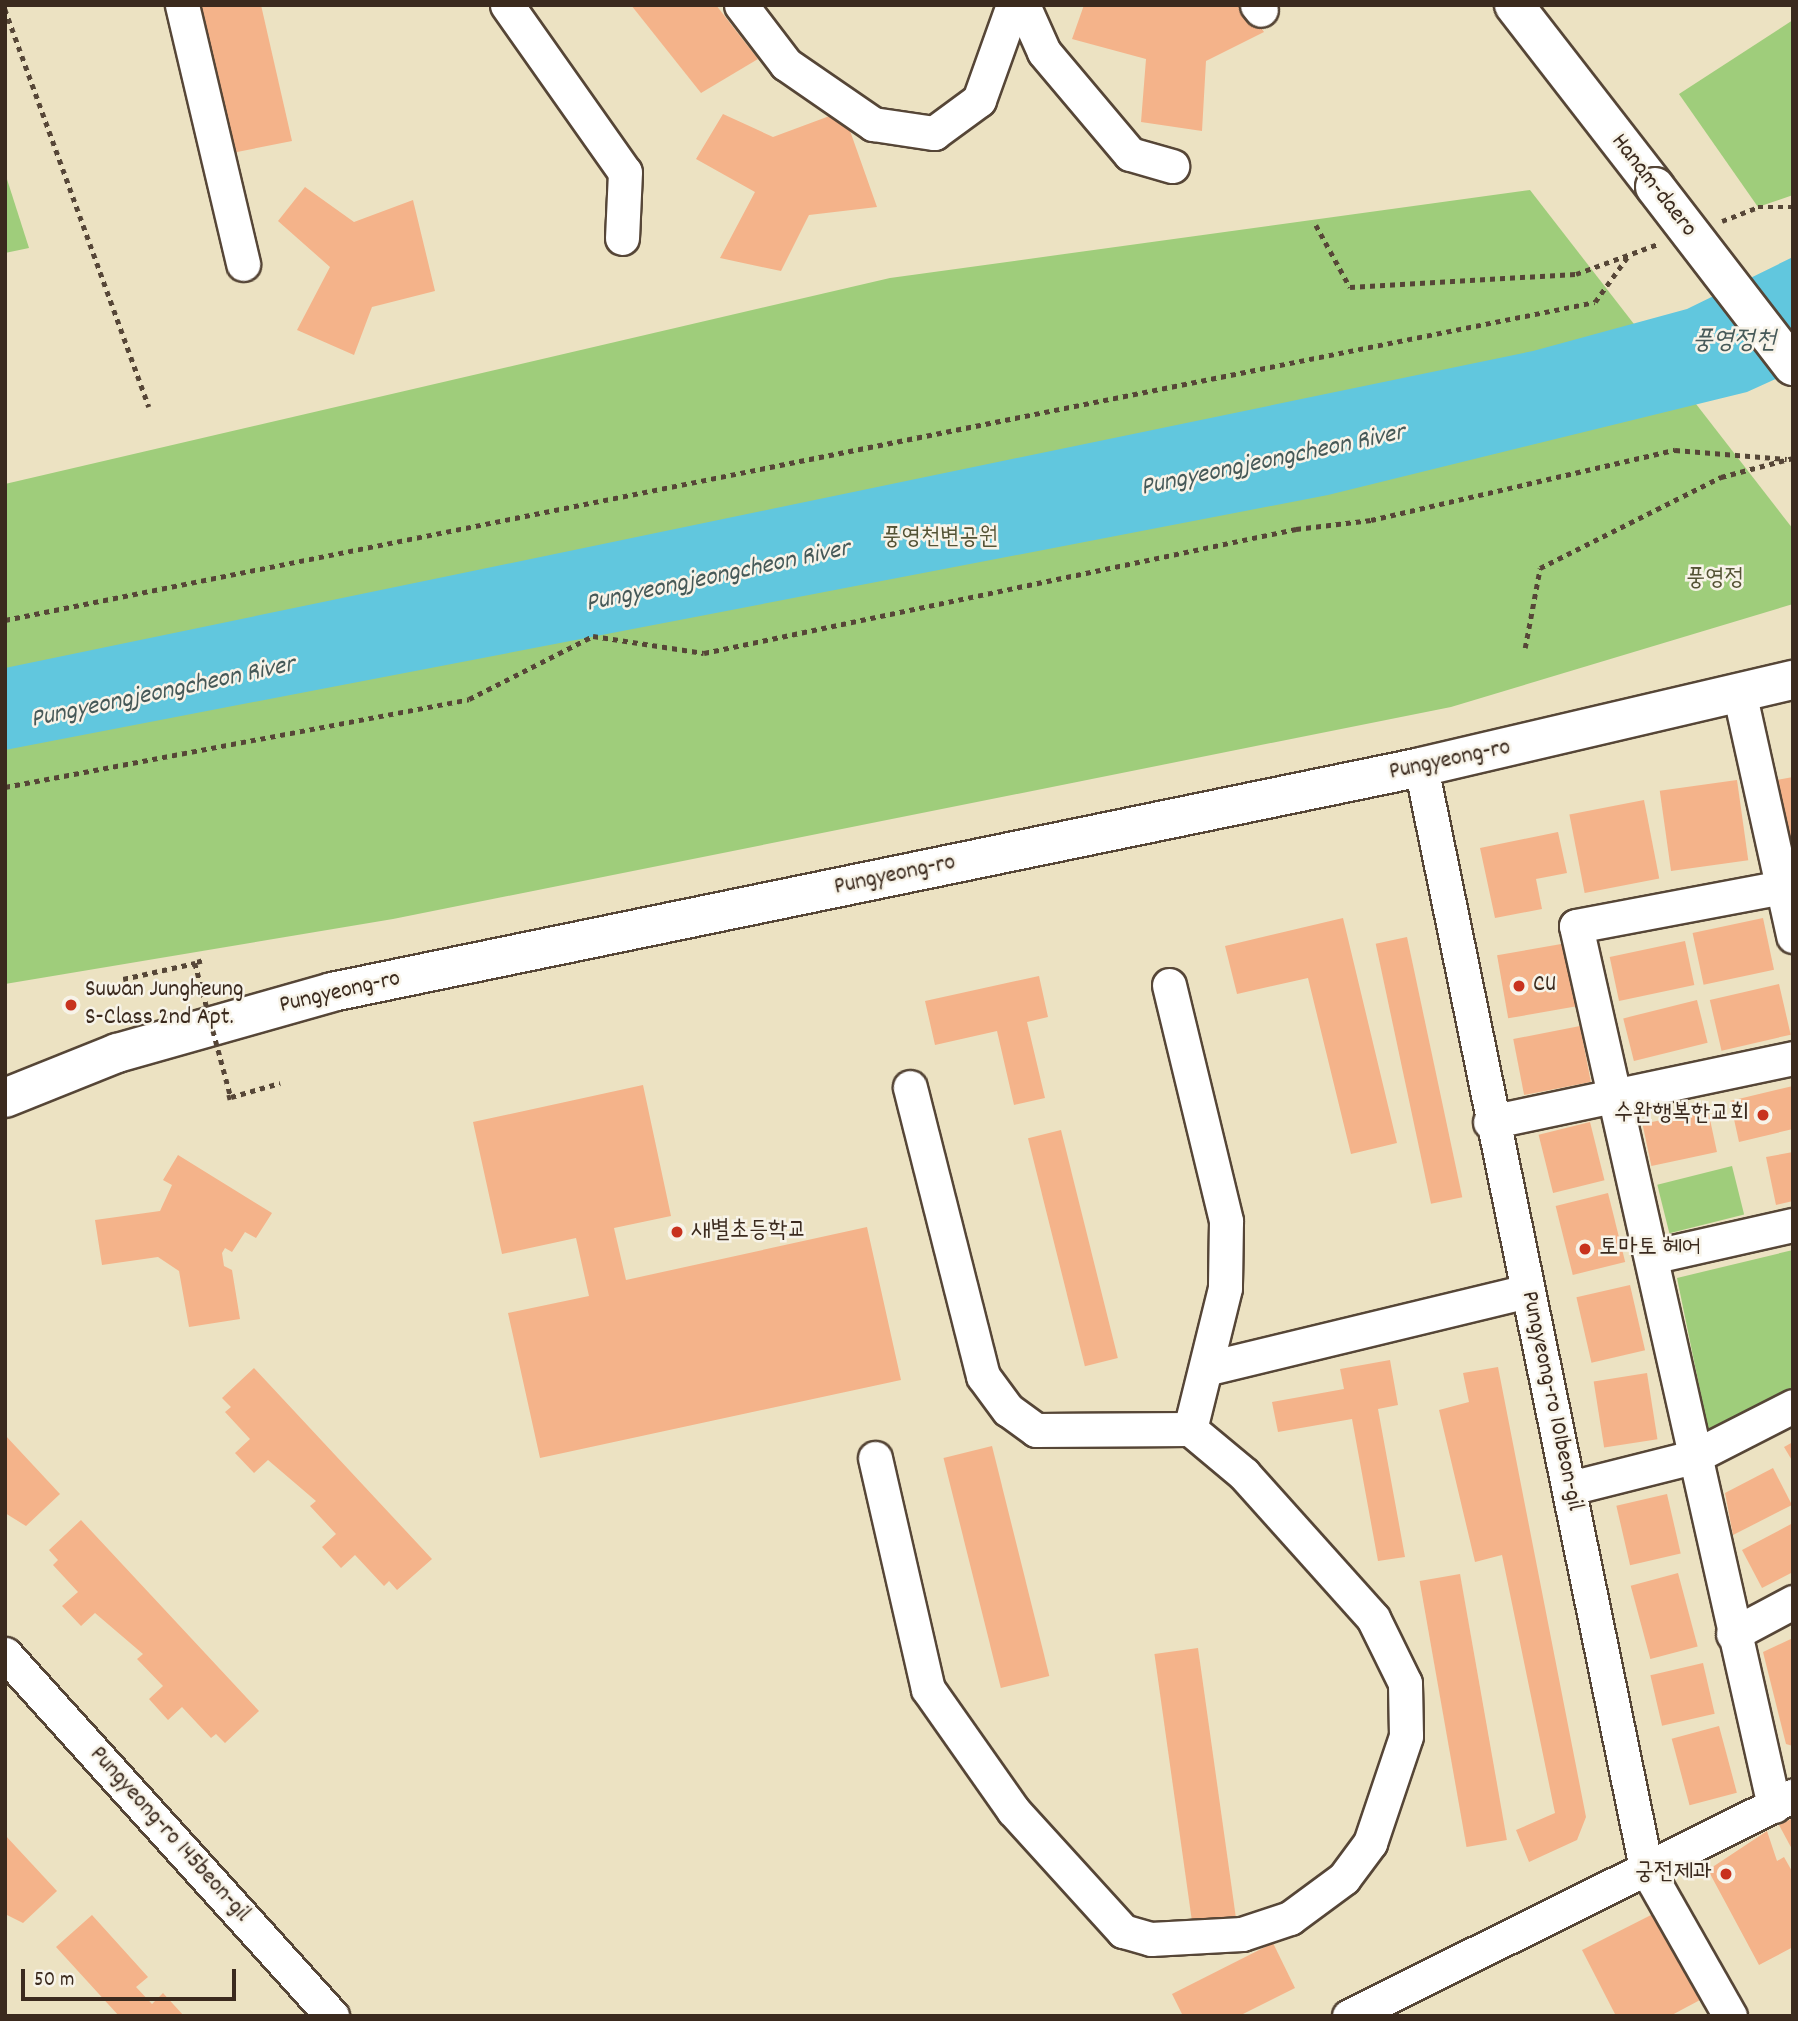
<!DOCTYPE html>
<html>
<head>
<meta charset="utf-8">
<style>
  body { margin:0 }
  #map { position:relative; width:1798px; height:2021px; overflow:hidden; background:#ece2c2; font-family:Dekko,"Poor Story",sans-serif }
  div>[style] { position:absolute }
  [style*='--x'] { left:calc(var(--x)*1px); top:calc(var(--y)*1px); width:calc(var(--w)*1px); rotate:calc(var(--a)*1deg) }
  .green>* { inset:0; background:#9fcd7b; transform-origin:0 0 }
  .water>* { inset:0; background:#61c7de }
  .building>* { inset:0; background:#f4b38a; transform-origin:0 0 }
  .path>* { height:4.5px; margin-top:-2.25px; transform-origin:0; background:repeating-linear-gradient(90deg,#564637 0 5px,transparent 0 10px) }
  .roads { filter:drop-shadow(2px 0 #564637) drop-shadow(-2px 0 #564637) drop-shadow(0 2px #564637) drop-shadow(0 -2px #564637) }
  .minor>* { height:33px; margin:-16.5px; padding:0 16.5px; transform-origin:16.5px; border-radius:16.5px; background:#fff }
  .major>* { height:38px; margin:-19px; padding:0 19px; transform-origin:19px; border-radius:19px; background:#fff }
  .path-bridge>* { height:4.5px; margin-top:-2.25px; transform-origin:0; background:repeating-linear-gradient(90deg,#564637 0 5px,transparent 0 10px) }
  .bridges { filter:drop-shadow(2px 0 #564637) drop-shadow(-2px 0 #564637) drop-shadow(0 2px #564637) drop-shadow(0 -2px #564637) }
  .major-bridge>* { height:38px; margin:-19px; padding:0 19px; transform-origin:19px; border-radius:19px; background:#fff }
  .dots>* { width:19px; height:19px; translate:-50% -50%; box-sizing:border-box; border:4px solid #f7f3e8; border-radius:50% }
  span { translate:-50% -50%; white-space:nowrap; text-align:center; line-height:1.15; -webkit-text-stroke:5px #f7f3e8; paint-order:stroke }
  .street-label { font-size:24px; color:#3b2a1e }
  .park-label { font-size:24px; color:#545335 }
  .poi-label { font-size:24px; color:#3b2a1e }
  .left { translate:0 -50%; text-align:left }
  .right { translate:-100% -50%; text-align:right }
  .water-label { font-size:26px; color:#465958; font-style:italic }
  .frame { position:absolute; inset:0; border:7px solid #3b2a1e; pointer-events:none }
  .scale { position:absolute; left:21px; top:1969px; width:215px; height:32px; box-sizing:border-box; border:4px solid #3b2a1e; border-top:0; padding-left:9px; font-size:21px; line-height:24px; white-space:nowrap; color:#3b2a1e; -webkit-text-stroke:5px #f7f3e8; paint-order:stroke }
</style>
</head>
<body>
<div id="map">
  <div class="green">
    <i style="clip-path:polygon(1793px 20px,1793px 195px,1758px 207px,1679px 94px)"></i>
    <i style="clip-path:polygon(5px 173px,29px 248px,5px 253px)"></i>
    <i style="clip-path:polygon(1530px 190px,1793px 529px,1793px 604px,1451px 707px,393px 919px,5px 984px,5px 484px,890px 278px)"></i>
    <i style="left:1732px;top:1166px;width:50px;height:77px;rotate:76deg"></i>
    <i style="clip-path:polygon(1793px 1250px,1793px 1388px,1709px 1434px,1677px 1278px)"></i>
  </div>
  <div class="water">
    <i style="clip-path:polygon(1793px 257px,1793px 371px,1747px 392px,1328px 495px,5px 750px,5px 668px,1533px 351px,1687px 309px)"></i>
  </div>
  <div class="building">
    <i style="clip-path:polygon(190px 5px,261px 5px,292px 141px,227px 154px)"></i>
    <i style="clip-path:polygon(631px 5px,716px 5px,758px 59px,701px 93px)"></i>
    <i style="clip-path:polygon(1084px 5px,1246px 5px,1264px 32px,1206px 61px,1202px 131px,1141px 122px,1146px 59px,1072px 39px)"></i>
    <i style="clip-path:polygon(843px 111px,877px 207px,809px 215px,781px 271px,720px 258px,755px 192px,696px 159px,723px 114px,773px 137px)"></i>
    <i style="clip-path:polygon(305px 187px,354px 222px,413px 200px,435px 291px,372px 307px,354px 355px,297px 330px,330px 267px,278px 221px)"></i>
    <i style="clip-path:polygon(1793px 777px,1793px 855px,1791px 856px,1776px 780px)"></i>
    <i style="left:1737px;top:780px;width:81px;height:78px;rotate:82deg"></i>
    <i style="left:1644px;top:800px;width:80px;height:76px;rotate:79deg"></i>
    <i style="clip-path:polygon(1558px 832px,1567px 873px,1536px 879px,1542px 909px,1495px 918px,1480px 848px)"></i>
    <i style="clip-path:polygon(1343px 918px,1397px 1143px,1351px 1154px,1308px 978px,1237px 994px,1225px 946px)"></i>
    <i style="left:1763px;top:918px;width:53px;height:72px;rotate:78deg"></i>
    <i style="left:1407px;top:937px;width:266px;height:32px;rotate:78deg"></i>
    <i style="left:1685px;top:941px;width:45px;height:77px;rotate:78deg"></i>
    <i style="left:1567px;top:943px;width:64px;height:71px;rotate:80deg"></i>
    <i style="clip-path:polygon(1039px 976px,1048px 1017px,1027px 1022px,1045px 1098px,1014px 1105px,997px 1031px,935px 1045px,925px 1001px)"></i>
    <i style="left:1779px;top:984px;width:52px;height:71px;rotate:77deg"></i>
    <i style="left:1697px;top:1000px;width:44px;height:76px;rotate:76deg"></i>
    <i style="left:1580px;top:1026px;width:57px;height:68px;rotate:79deg"></i>
    <i style="clip-path:polygon(643px 1085px,671px 1216px,614px 1228px,626px 1280px,867px 1227px,901px 1380px,540px 1458px,508px 1313px,589px 1296px,576px 1238px,502px 1254px,473px 1122px)"></i>
    <i style="clip-path:polygon(1793px 1086px,1793px 1129px,1739px 1142px,1730px 1101px)"></i>
    <i style="left:1708px;top:1110px;width:43px;height:67px;rotate:78deg"></i>
    <i style="left:1590px;top:1122px;width:60px;height:53px;rotate:76deg"></i>
    <i style="left:1061px;top:1130px;width:235px;height:34px;rotate:76deg"></i>
    <i style="clip-path:polygon(1793px 1152px,1793px 1201px,1776px 1205px,1766px 1157px)"></i>
    <i style="clip-path:polygon(178px 1155px,272px 1213px,256px 1238px,245px 1232px,232px 1252px,225px 1248px,222px 1253px,224px 1266px,232px 1270px,240px 1319px,189px 1327px,179px 1271px,158px 1257px,102px 1265px,95px 1220px,160px 1211px,172px 1185px,163px 1180px)"></i>
    <i style="left:1608px;top:1193px;width:71px;height:54px;rotate:76deg"></i>
    <i style="left:1630px;top:1285px;width:67px;height:55px;rotate:77deg"></i>
    <i style="clip-path:polygon(1390px 1360px,1398px 1405px,1378px 1409px,1405px 1557px,1378px 1561px,1352px 1419px,1278px 1432px,1272px 1402px,1344px 1389px,1340px 1369px)"></i>
    <i style="clip-path:polygon(1498px 1367px,1586px 1817px,1577px 1840px,1529px 1862px,1516px 1830px,1555px 1813px,1502px 1555px,1475px 1562px,1439px 1410px,1469px 1402px,1463px 1373px)"></i>
    <i style="clip-path:polygon(254px 1368px,432px 1559px,397px 1590px,389px 1581px,384px 1586px,355px 1555px,341px 1568px,322px 1547px,336px 1534px,310px 1506px,316px 1501px,268px 1460px,254px 1473px,235px 1453px,250px 1439px,225px 1412px,231px 1407px,222px 1398px)"></i>
    <i style="left:1647px;top:1373px;width:67px;height:54px;rotate:81deg"></i>
    <i style="clip-path:polygon(5px 1435px,60px 1494px,26px 1526px,5px 1513px)"></i>
    <i style="clip-path:polygon(1793px 1442px,1793px 1462px,1784px 1447px)"></i>
    <i style="left:992px;top:1446px;width:237px;height:50px;rotate:76deg"></i>
    <i style="clip-path:polygon(1773px 1468px,1792px 1505px,1733px 1535px,1725px 1493px)"></i>
    <i style="left:1667px;top:1494px;width:61px;height:52px;rotate:77deg"></i>
    <i style="clip-path:polygon(81px 1520px,259px 1711px,225px 1743px,216px 1734px,211px 1738px,182px 1707px,168px 1720px,149px 1699px,163px 1686px,137px 1659px,143px 1654px,95px 1613px,81px 1626px,62px 1606px,78px 1592px,53px 1565px,58px 1560px,49px 1550px)"></i>
    <i style="clip-path:polygon(1793px 1523px,1793px 1572px,1762px 1588px,1742px 1550px)"></i>
    <i style="left:1678px;top:1573px;width:76px;height:49px;rotate:75deg"></i>
    <i style="left:1460px;top:1574px;width:270px;height:41px;rotate:80deg"></i>
    <i style="clip-path:polygon(1793px 1638px,1793px 1746px,1786px 1744px,1763px 1652px)"></i>
    <i style="left:1198px;top:1648px;width:272px;height:44px;rotate:82deg"></i>
    <i style="left:1703px;top:1663px;width:52px;height:54px;rotate:77deg"></i>
    <i style="left:1719px;top:1726px;width:69px;height:49px;rotate:75deg"></i>
    <i style="clip-path:polygon(1793px 1818px,1793px 1851px,1779px 1825px)"></i>
    <i style="clip-path:polygon(1767px 1831px,1777px 1861px,1784px 1857px,1793px 1873px,1793px 1947px,1759px 1965px,1708px 1870px)"></i>
    <i style="clip-path:polygon(5px 1835px,57px 1891px,23px 1923px,5px 1914px)"></i>
    <i style="clip-path:polygon(1655px 1913px,1700px 2000px,1670px 2016px,1616px 2016px,1582px 1950px)"></i>
    <i style="clip-path:polygon(92px 1915px,148px 1977px,136px 1987px,152px 2004px,163px 1993px,184px 2016px,119px 2016px,56px 1947px)"></i>
    <i style="clip-path:polygon(1273px 1943px,1295px 1988px,1239px 2016px,1183px 2016px,1172px 1994px)"></i>
  </div>
  <div class="path">
    <i style="--x:5;--y:9;--w:423;--a:70.1"></i>
    <i style="--x:1722;--y:221;--w:39;--a:-21"></i>
    <i style="--x:1758;--y:207;--w:35;--a:0"></i>
    <i style="--x:1316;--y:225;--w:71;--a:61.3"></i>
    <i style="--x:1350;--y:287;--w:226;--a:-3.3"></i>
    <i style="--x:1576;--y:274;--w:87;--a:-20.1"></i>
    <i style="--x:5;--y:620;--w:1621;--a:-11.31"></i>
    <i style="--x:1595;--y:302;--w:57;--a:-54.3"></i>
    <i style="--x:1525;--y:648;--w:81;--a:-79.4"></i>
    <i style="--x:1540;--y:568;--w:203;--a:-26.7"></i>
    <i style="--x:1721;--y:477;--w:74;--a:-14.8"></i>
    <i style="--x:5;--y:787;--w:472;--a:-10.7"></i>
    <i style="--x:469;--y:699;--w:139;--a:-26.9"></i>
    <i style="--x:593;--y:636;--w:112;--a:8.7"></i>
    <i style="--x:704;--y:653;--w:605;--a:-11.83"></i>
    <i style="--x:1296;--y:529;--w:76;--a:-6.8"></i>
    <i style="--x:1371;--y:520;--w:312;--a:-13"></i>
    <i style="--x:1675;--y:450;--w:112;--a:4.6"></i>
    <i style="--x:123;--y:979;--w:74;--a:-12.5"></i>
    <i style="--x:231;--y:1097;--w:51;--a:-15.9"></i>
  </div>
  <div class="roads">
    <div class="minor">
      <i style="--x:182;--y:5;--w:266;--a:76.7"></i>
      <i style="--x:507;--y:5;--w:204;--a:54.8"></i>
      <i style="--x:625;--y:172;--w:66;--a:92.6"></i>
      <i style="--x:741;--y:5;--w:74;--a:52.7"></i>
      <i style="--x:786;--y:64;--w:106;--a:34.6"></i>
      <i style="--x:873;--y:124;--w:62;--a:8.4"></i>
      <i style="--x:934;--y:133;--w:56;--a:-36.3"></i>
      <i style="--x:979;--y:100;--w:101;--a:-70.3"></i>
      <i style="--x:1023;--y:5;--w:51;--a:65.9"></i>
      <i style="--x:1044;--y:52;--w:133;--a:49.9"></i>
      <i style="--x:1130;--y:154;--w:44;--a:15.9"></i>
      <i style="--x:1257;--y:5;--w:6;--a:51"></i>
      <i style="--x:1740;--y:696;--w:246;--a:77.5"></i>
      <i style="--x:1421;--y:767;--w:1124;--a:78.45"></i>
      <i style="--x:1646;--y:1868;--w:170;--a:60.4"></i>
      <i style="--x:1169;--y:985;--w:243;--a:76.4"></i>
      <i style="--x:1226;--y:1221;--w:67;--a:90.9"></i>
      <i style="--x:1225;--y:1288;--w:145;--a:103.9"></i>
      <i style="--x:1490;--y:1122;--w:310;--a:-11.9"></i>
      <i style="--x:1655;--y:1256;--w:141;--a:-12.7"></i>
      <i style="--x:1209;--y:1368;--w:327;--a:-13.6"></i>
      <i style="--x:875;--y:1458;--w:237;--a:77.1"></i>
      <i style="--x:928;--y:1689;--w:148;--a:54.9"></i>
      <i style="--x:1013;--y:1810;--w:164;--a:47.7"></i>
      <i style="--x:1123;--y:1931;--w:29;--a:16"></i>
      <i style="--x:1151;--y:1939;--w:91;--a:-3.1"></i>
      <i style="--x:1242;--y:1934;--w:51;--a:-18.4"></i>
      <i style="--x:1290;--y:1918;--w:67;--a:-36.5"></i>
      <i style="--x:1344;--y:1878;--w:44;--a:-53.4"></i>
      <i style="--x:1370;--y:1843;--w:113;--a:-71.4"></i>
      <i style="--x:1406;--y:1736;--w:53;--a:-91.1"></i>
      <i style="--x:1405;--y:1683;--w:72;--a:-116.2"></i>
      <i style="--x:1373;--y:1618;--w:193;--a:-131.9"></i>
      <i style="--x:1244;--y:1474;--w:70;--a:-140.2"></i>
      <i style="--x:1190;--y:1429;--w:154;--a:179.6"></i>
      <i style="--x:1036;--y:1430;--w:34;--a:-144"></i>
      <i style="--x:1008;--y:1410;--w:42;--a:-126.3"></i>
      <i style="--x:983;--y:1376;--w:298;--a:-104.2"></i>
      <i style="--x:1570;--y:1488;--w:127;--a:-14.1"></i>
      <i style="--x:1693;--y:1457;--w:112;--a:-27"></i>
      <i style="--x:1733;--y:1634;--w:68;--a:-28.1"></i>
      <i style="--x:5;--y:1654;--w:488;--a:47.9"></i>
      <i style="--x:1774;--y:1806;--w:902;--a:-102.68"></i>
      <i style="--x:1576;--y:926;--w:221;--a:-10.7"></i>
      <i style="--x:1349;--y:2016;--w:496;--a:-26.4"></i>
    </div>
    <div class="major">
      <i style="--x:1514;--y:5;--w:230;--a:52.2"></i>
      <i style="--x:5;--y:1098;--w:121;--a:-21.9"></i>
      <i style="--x:117;--y:1053;--w:223;--a:-15.8"></i>
      <i style="--x:332;--y:992;--w:1112;--a:-11.67"></i>
      <i style="--x:1421;--y:767;--w:382;--a:-13.2"></i>
    </div>
  </div>
  <div class="path-bridge">
    <i style="--x:202;--y:961;--w:7;--a:164"></i>
    <i style="--x:195;--y:963;--w:139;--a:75"></i>
    <i style="--x:231;--y:1097;--w:4;--a:166"></i>
  </div>
  <div class="bridges">
    <div class="major-bridge">
      <i style="--x:1655;--y:187;--w:226;--a:52.4"></i>
    </div>
  </div>
  <div class="dots">
    <i style="left:1519px;top:986px;background:#c8321e"></i>
    <i style="left:71px;top:1005px;background:#c8321e"></i>
    <i style="left:1763px;top:1115px;background:#c8321e"></i>
    <i style="left:677px;top:1232px;background:#c8321e"></i>
    <i style="left:1585px;top:1249px;background:#c8321e"></i>
    <i style="left:1726px;top:1874px;background:#c8321e"></i>
  </div>
  <div class="street-label">
    <span style="left:1653px;top:186px;rotate:52deg">Hanam-daero</span>
    <span style="left:1450px;top:761px;rotate:-12deg">Pungyeong-ro</span>
    <span style="left:895px;top:876px;rotate:-12deg">Pungyeong-ro</span>
    <span style="left:340px;top:993px;rotate:-13deg">Pungyeong-ro</span>
    <span style="left:1551px;top:1401px;rotate:78deg">Pungyeong-ro 101beon-gil</span>
    <span style="left:169px;top:1835px;rotate:48deg">Pungyeong-ro 145beon-gil</span>
  </div>
  <div class="park-label">
    <span style="left:940px;top:539px">풍영천변공원</span>
    <span style="left:1715px;top:580px">풍영정</span>
  </div>
  <div class="poi-label">
    <span class="left" style="left:1533px;top:986px">CU</span>
    <span class="left" style="left:85px;top:1005px">Suwan Jungheung<br>S-Class 2nd Apt.</span>
    <span class="right" style="left:1749px;top:1115px">수완행복한교회</span>
    <span class="left" style="left:691px;top:1232px">새별초등학교</span>
    <span class="left" style="left:1599px;top:1249px">토마토 헤어</span>
    <span class="right" style="left:1712px;top:1874px">궁전제과</span>
  </div>
  <div class="water-label">
    <span style="left:1734px;top:342px">풍영정천</span>
    <span style="left:1273px;top:461px;rotate:-12deg">Pungyeongjeongcheon River</span>
    <span style="left:718px;top:577px;rotate:-12deg">Pungyeongjeongcheon River</span>
    <span style="left:163px;top:693px;rotate:-12deg">Pungyeongjeongcheon River</span>
  </div>
  <div class="frame"></div>
  <div class="scale">50 m</div>
</div>
</body>
</html>
